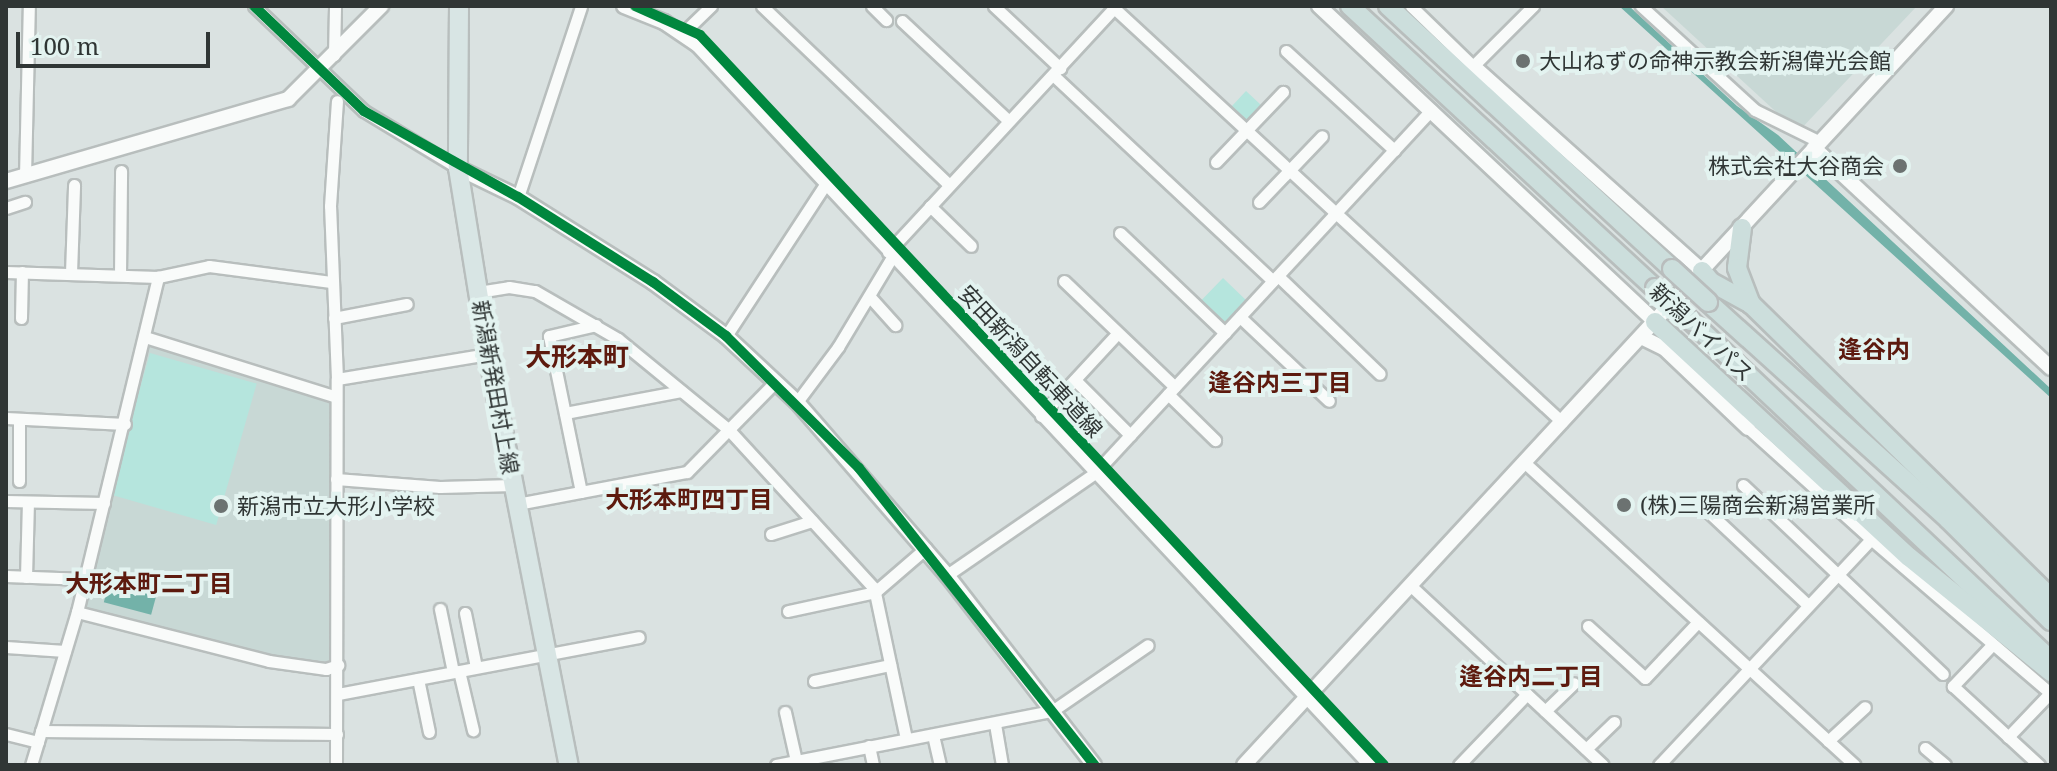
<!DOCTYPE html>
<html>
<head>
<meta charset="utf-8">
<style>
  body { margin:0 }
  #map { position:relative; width:2057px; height:771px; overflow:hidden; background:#dae2e1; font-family:"Noto Serif","Noto Sans JP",serif }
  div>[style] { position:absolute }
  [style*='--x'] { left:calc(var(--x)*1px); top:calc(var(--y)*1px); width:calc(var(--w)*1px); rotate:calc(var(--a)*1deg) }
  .built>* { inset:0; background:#c8d8d5 }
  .green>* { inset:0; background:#b5e5dd; transform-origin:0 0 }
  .water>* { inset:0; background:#73b2a9; transform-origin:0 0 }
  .roads { filter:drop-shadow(2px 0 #b8bebd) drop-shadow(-2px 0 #b8bebd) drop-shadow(0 2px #b8bebd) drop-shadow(0 -2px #b8bebd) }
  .minor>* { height:11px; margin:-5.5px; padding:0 5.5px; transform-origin:5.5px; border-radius:5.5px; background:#f9fbfa }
  .tertiary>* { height:14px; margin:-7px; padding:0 7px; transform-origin:7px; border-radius:7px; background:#f9fbfa }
  .primary>* { height:18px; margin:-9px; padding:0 9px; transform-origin:9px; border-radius:9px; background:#d8e5e4 }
  .trunk>* { height:18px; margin:-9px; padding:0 9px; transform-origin:9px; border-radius:9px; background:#ccdedc }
  .bridges { filter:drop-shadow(2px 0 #b9bdbd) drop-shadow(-2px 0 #b9bdbd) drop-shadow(0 2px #b9bdbd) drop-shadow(0 -2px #b9bdbd) }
  .trunk-bridge>* { height:18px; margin:-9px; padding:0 9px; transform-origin:9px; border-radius:9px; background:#ccdedc }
  .cycleway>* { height:10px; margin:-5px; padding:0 5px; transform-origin:5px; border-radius:5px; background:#00873e }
  .dots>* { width:22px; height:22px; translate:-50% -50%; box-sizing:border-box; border:4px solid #e3f3f0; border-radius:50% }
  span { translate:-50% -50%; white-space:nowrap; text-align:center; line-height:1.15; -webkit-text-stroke:8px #e3f3f0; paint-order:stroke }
  .poi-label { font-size:22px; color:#303635 }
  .left { translate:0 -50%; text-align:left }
  .right { translate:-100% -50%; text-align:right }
  .street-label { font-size:22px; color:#303635 }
  .neighbourhood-label { font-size:24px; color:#5d1a0e; font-weight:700 }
  .quarter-label { font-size:26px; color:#5d1a0e; font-weight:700 }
  .frame { position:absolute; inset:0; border:8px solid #303635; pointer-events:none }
  .scale { position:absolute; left:16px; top:32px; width:194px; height:36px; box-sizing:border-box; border:4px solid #303635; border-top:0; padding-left:10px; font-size:24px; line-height:28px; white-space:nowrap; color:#303635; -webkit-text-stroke:6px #e3f3f0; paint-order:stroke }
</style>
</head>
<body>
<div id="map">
  <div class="built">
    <i style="clip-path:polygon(1661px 6px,1917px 6px,1798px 132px)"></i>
    <i style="clip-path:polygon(153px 345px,332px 404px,334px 662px,322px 666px,269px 657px,83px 609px,148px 347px)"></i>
  </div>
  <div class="green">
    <i style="left:1246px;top:91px;width:26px;height:27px;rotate:43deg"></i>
    <i style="left:1223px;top:278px;width:39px;height:38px;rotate:44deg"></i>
    <i style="left:150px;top:353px;width:111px;height:147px;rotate:16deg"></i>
  </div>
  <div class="water">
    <i style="clip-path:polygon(1619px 6px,1629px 6px,1737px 106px,1778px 135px,2051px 389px,2051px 398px)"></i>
    <i style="left:110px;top:579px;width:49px;height:24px;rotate:15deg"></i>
  </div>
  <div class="roads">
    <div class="minor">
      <i style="--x:254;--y:6;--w:152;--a:43.7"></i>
      <i style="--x:364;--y:111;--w:110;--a:31.2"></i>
      <i style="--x:762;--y:6;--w:259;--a:43.7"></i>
      <i style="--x:872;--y:6;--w:20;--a:45"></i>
      <i style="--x:994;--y:6;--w:91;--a:43.2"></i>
      <i style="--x:1411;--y:6;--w:86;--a:44.1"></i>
      <i style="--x:1473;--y:66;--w:85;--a:-45"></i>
      <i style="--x:1641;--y:6;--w:154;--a:42.4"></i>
      <i style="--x:1755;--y:110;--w:72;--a:26.2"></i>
      <i style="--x:1114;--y:8;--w:610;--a:42.74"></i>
      <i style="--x:902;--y:21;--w:146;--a:43.1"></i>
      <i style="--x:683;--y:33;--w:39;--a:-44"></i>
      <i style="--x:1286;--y:51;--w:147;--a:42.5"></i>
      <i style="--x:334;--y:55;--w:49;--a:-88.8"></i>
      <i style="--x:1053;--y:75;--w:301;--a:43.1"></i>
      <i style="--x:1216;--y:162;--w:97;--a:-46.3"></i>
      <i style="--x:25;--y:176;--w:170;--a:-88.7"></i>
      <i style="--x:518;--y:197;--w:201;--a:-71.7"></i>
      <i style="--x:1259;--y:202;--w:91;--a:-46.3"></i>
      <i style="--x:930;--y:206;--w:57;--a:44.3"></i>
      <i style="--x:6;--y:208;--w:20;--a:-18"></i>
      <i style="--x:1120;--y:233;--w:145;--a:43.6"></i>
      <i style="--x:888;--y:252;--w:335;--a:-47.2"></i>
      <i style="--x:6;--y:272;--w:152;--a:1.9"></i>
      <i style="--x:158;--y:277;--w:52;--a:-12.2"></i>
      <i style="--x:209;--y:266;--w:123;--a:7.5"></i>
      <i style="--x:71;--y:273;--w:88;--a:-88"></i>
      <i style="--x:120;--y:275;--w:104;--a:-89.4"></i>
      <i style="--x:1278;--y:276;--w:141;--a:43.9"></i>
      <i style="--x:1064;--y:281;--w:153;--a:43.7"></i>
      <i style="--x:478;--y:292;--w:31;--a:-9"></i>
      <i style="--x:509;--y:287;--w:26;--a:9"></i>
      <i style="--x:535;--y:291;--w:96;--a:30"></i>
      <i style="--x:618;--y:339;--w:144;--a:39.3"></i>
      <i style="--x:729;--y:430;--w:214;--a:47.5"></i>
      <i style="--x:874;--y:588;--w:154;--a:78"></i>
      <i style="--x:870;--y:297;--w:38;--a:48"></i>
      <i style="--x:1240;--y:317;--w:122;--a:43.3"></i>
      <i style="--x:21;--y:318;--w:46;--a:-88.8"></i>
      <i style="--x:334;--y:318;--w:74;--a:-10.9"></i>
      <i style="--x:726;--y:336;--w:183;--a:-56.8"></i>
      <i style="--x:145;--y:337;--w:200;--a:17.4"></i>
      <i style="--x:337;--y:379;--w:153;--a:-9.4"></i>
      <i style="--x:1075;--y:380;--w:78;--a:45"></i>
      <i style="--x:1168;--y:394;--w:66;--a:44.4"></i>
      <i style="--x:797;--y:402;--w:69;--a:-53.3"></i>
      <i style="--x:838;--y:347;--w:105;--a:-59"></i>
      <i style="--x:565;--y:413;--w:118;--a:-10.7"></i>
      <i style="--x:1041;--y:416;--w:112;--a:-47.2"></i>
      <i style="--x:6;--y:418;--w:119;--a:2.9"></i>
      <i style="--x:1525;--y:463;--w:447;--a:42.5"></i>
      <i style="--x:336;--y:479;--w:104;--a:4.4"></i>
      <i style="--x:440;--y:487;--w:73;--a:-1.6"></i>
      <i style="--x:19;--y:481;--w:62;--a:-90"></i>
      <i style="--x:1743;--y:485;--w:275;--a:43.4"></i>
      <i style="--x:581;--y:492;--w:159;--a:-101.6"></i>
      <i style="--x:549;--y:336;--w:48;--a:-13.2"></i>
      <i style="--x:6;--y:501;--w:98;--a:1.2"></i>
      <i style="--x:517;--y:504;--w:173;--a:-10.7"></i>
      <i style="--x:687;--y:472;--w:126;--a:-45.6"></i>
      <i style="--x:1701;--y:505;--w:146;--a:43.1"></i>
      <i style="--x:771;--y:534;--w:43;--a:-17.6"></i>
      <i style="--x:1871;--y:539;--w:238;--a:40.7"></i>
      <i style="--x:947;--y:575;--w:180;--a:-34.6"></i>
      <i style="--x:1095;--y:473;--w:495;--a:-47.2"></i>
      <i style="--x:6;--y:576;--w:79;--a:2.2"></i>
      <i style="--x:26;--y:577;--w:75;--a:-88.5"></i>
      <i style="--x:1411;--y:586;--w:262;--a:43"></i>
      <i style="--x:440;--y:609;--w:64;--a:78.3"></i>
      <i style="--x:788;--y:611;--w:89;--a:-12.3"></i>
      <i style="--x:875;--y:592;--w:67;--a:-40.8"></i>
      <i style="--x:77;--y:612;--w:198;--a:14.3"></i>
      <i style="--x:269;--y:661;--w:58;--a:8"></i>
      <i style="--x:326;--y:669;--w:13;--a:-18"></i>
      <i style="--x:465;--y:613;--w:55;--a:78.5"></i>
      <i style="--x:1588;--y:626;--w:77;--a:42.4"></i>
      <i style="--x:1645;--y:678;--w:77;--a:-46.6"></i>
      <i style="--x:1992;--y:645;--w:57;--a:133.6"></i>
      <i style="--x:1953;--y:686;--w:117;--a:42.6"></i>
      <i style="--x:6;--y:647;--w:59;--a:3.9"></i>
      <i style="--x:459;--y:671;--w:61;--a:76.7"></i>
      <i style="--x:418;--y:679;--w:54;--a:78.3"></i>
      <i style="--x:814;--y:681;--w:78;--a:-11.9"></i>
      <i style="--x:338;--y:694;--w:306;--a:-10.7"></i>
      <i style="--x:1545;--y:711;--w:40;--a:-44"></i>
      <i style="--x:785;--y:712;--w:50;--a:77.3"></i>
      <i style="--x:995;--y:724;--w:42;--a:80.3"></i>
      <i style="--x:41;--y:731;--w:296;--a:0.6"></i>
      <i style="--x:6;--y:734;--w:33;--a:14"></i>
      <i style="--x:933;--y:735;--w:31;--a:77"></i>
      <i style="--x:2008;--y:737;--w:61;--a:-46.3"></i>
      <i style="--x:1828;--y:741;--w:50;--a:-42.6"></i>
      <i style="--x:869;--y:746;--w:19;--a:78"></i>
      <i style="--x:1925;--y:748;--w:26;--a:40"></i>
      <i style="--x:1586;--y:749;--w:39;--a:-44"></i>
      <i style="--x:31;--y:765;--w:160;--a:-73.3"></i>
      <i style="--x:77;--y:612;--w:345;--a:-76.4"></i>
      <i style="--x:336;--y:765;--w:386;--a:-89.9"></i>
      <i style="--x:337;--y:379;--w:173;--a:-92.3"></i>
      <i style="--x:330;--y:206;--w:105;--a:-86.2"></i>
      <i style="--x:776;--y:765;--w:281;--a:-11.1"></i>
      <i style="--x:1052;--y:711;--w:116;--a:-34.5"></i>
      <i style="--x:1459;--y:765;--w:98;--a:-46.2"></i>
      <i style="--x:1659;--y:765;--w:310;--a:-46.8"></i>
      <i style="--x:1871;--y:539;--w:166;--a:-137.9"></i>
    </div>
    <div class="tertiary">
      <i style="--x:624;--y:6;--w:43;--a:21.8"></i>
      <i style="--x:664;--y:22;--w:41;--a:34.1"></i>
      <i style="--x:698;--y:45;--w:986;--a:46.93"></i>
      <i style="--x:1319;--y:6;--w:461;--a:43.2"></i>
      <i style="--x:1473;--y:66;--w:307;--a:41.8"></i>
      <i style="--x:1814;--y:148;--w:323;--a:42.9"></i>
      <i style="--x:458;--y:168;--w:67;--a:25.8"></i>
      <i style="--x:518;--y:197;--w:160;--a:32.2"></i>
      <i style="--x:653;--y:282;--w:91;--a:36.5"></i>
      <i style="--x:726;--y:336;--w:97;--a:42.9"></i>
      <i style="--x:797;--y:402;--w:229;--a:49.1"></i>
      <i style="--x:947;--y:575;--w:240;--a:52.3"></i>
      <i style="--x:6;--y:181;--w:294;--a:-16.2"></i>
      <i style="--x:288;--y:99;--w:132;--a:-45"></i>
      <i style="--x:1641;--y:337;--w:25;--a:26"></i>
      <i style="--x:1664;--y:348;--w:116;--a:43.6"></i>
      <i style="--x:1244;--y:765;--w:1034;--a:-47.23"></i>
    </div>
    <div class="primary">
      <i style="--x:459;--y:6;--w:162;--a:90.4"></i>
      <i style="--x:458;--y:168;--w:188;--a:80.8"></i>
      <i style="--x:488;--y:354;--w:419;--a:78.9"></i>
    </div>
    <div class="trunk">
      <i style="--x:1350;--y:6;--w:415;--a:42.8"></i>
      <i style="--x:1388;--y:6;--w:387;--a:42.8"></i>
      <i style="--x:1742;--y:228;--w:40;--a:97.1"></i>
      <i style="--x:1737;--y:268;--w:39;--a:69"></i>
      <i style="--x:1751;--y:304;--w:420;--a:44.4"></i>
      <i style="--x:1702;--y:271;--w:14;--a:51"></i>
      <i style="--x:1711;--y:282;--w:46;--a:28.8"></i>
      <i style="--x:1708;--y:302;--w:324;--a:42.1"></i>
      <i style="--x:1948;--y:519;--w:145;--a:44.7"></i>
      <i style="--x:1691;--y:321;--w:487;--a:43.3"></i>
      <i style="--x:1655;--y:322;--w:346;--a:42.8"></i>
      <i style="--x:1909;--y:557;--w:183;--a:39"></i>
    </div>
  </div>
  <div class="bridges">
    <div class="trunk-bridge">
      <i style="--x:1672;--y:269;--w:49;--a:42.5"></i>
      <i style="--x:1655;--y:288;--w:49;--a:42.5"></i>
    </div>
  </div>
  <div class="cycleway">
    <i style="--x:254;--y:6;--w:152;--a:43.7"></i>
    <i style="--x:364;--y:111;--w:176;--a:29.2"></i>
    <i style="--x:518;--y:197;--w:160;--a:32.2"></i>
    <i style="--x:653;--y:282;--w:91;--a:36.5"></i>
    <i style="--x:726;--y:336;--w:187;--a:44.8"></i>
    <i style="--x:859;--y:468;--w:379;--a:51.6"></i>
    <i style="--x:635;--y:6;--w:71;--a:24"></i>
    <i style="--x:700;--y:35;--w:1000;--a:46.86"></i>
  </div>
  <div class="dots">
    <i style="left:1523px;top:61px;background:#6c7271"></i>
    <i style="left:1900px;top:166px;background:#6c7271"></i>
    <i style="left:1624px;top:505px;background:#6c7271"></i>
    <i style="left:221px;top:506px;background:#6c7271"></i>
  </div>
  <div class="poi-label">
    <span class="left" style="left:1539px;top:61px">大山ねずの命神示教会新潟偉光会館</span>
    <span class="right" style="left:1884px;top:166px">株式会社大谷商会</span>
    <span class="left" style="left:1640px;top:505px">(株)三陽商会新潟営業所</span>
    <span class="left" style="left:237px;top:506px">新潟市立大形小学校</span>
  </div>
  <div class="street-label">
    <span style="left:1702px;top:332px;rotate:43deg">新潟バイパス</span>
    <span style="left:1031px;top:361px;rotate:47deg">安田新潟自転車道線</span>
    <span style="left:496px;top:387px;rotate:80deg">新潟新発田村上線</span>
  </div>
  <div class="neighbourhood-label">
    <span style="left:1874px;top:349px">逢谷内</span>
    <span style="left:1280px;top:382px">逢谷内三丁目</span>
    <span style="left:689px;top:499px">大形本町四丁目</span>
    <span style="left:149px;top:583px">大形本町二丁目</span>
    <span style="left:1531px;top:676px">逢谷内二丁目</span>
  </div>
  <div class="quarter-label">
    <span style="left:577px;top:357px">大形本町</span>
  </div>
  <div class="frame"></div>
  <div class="scale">100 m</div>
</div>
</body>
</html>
